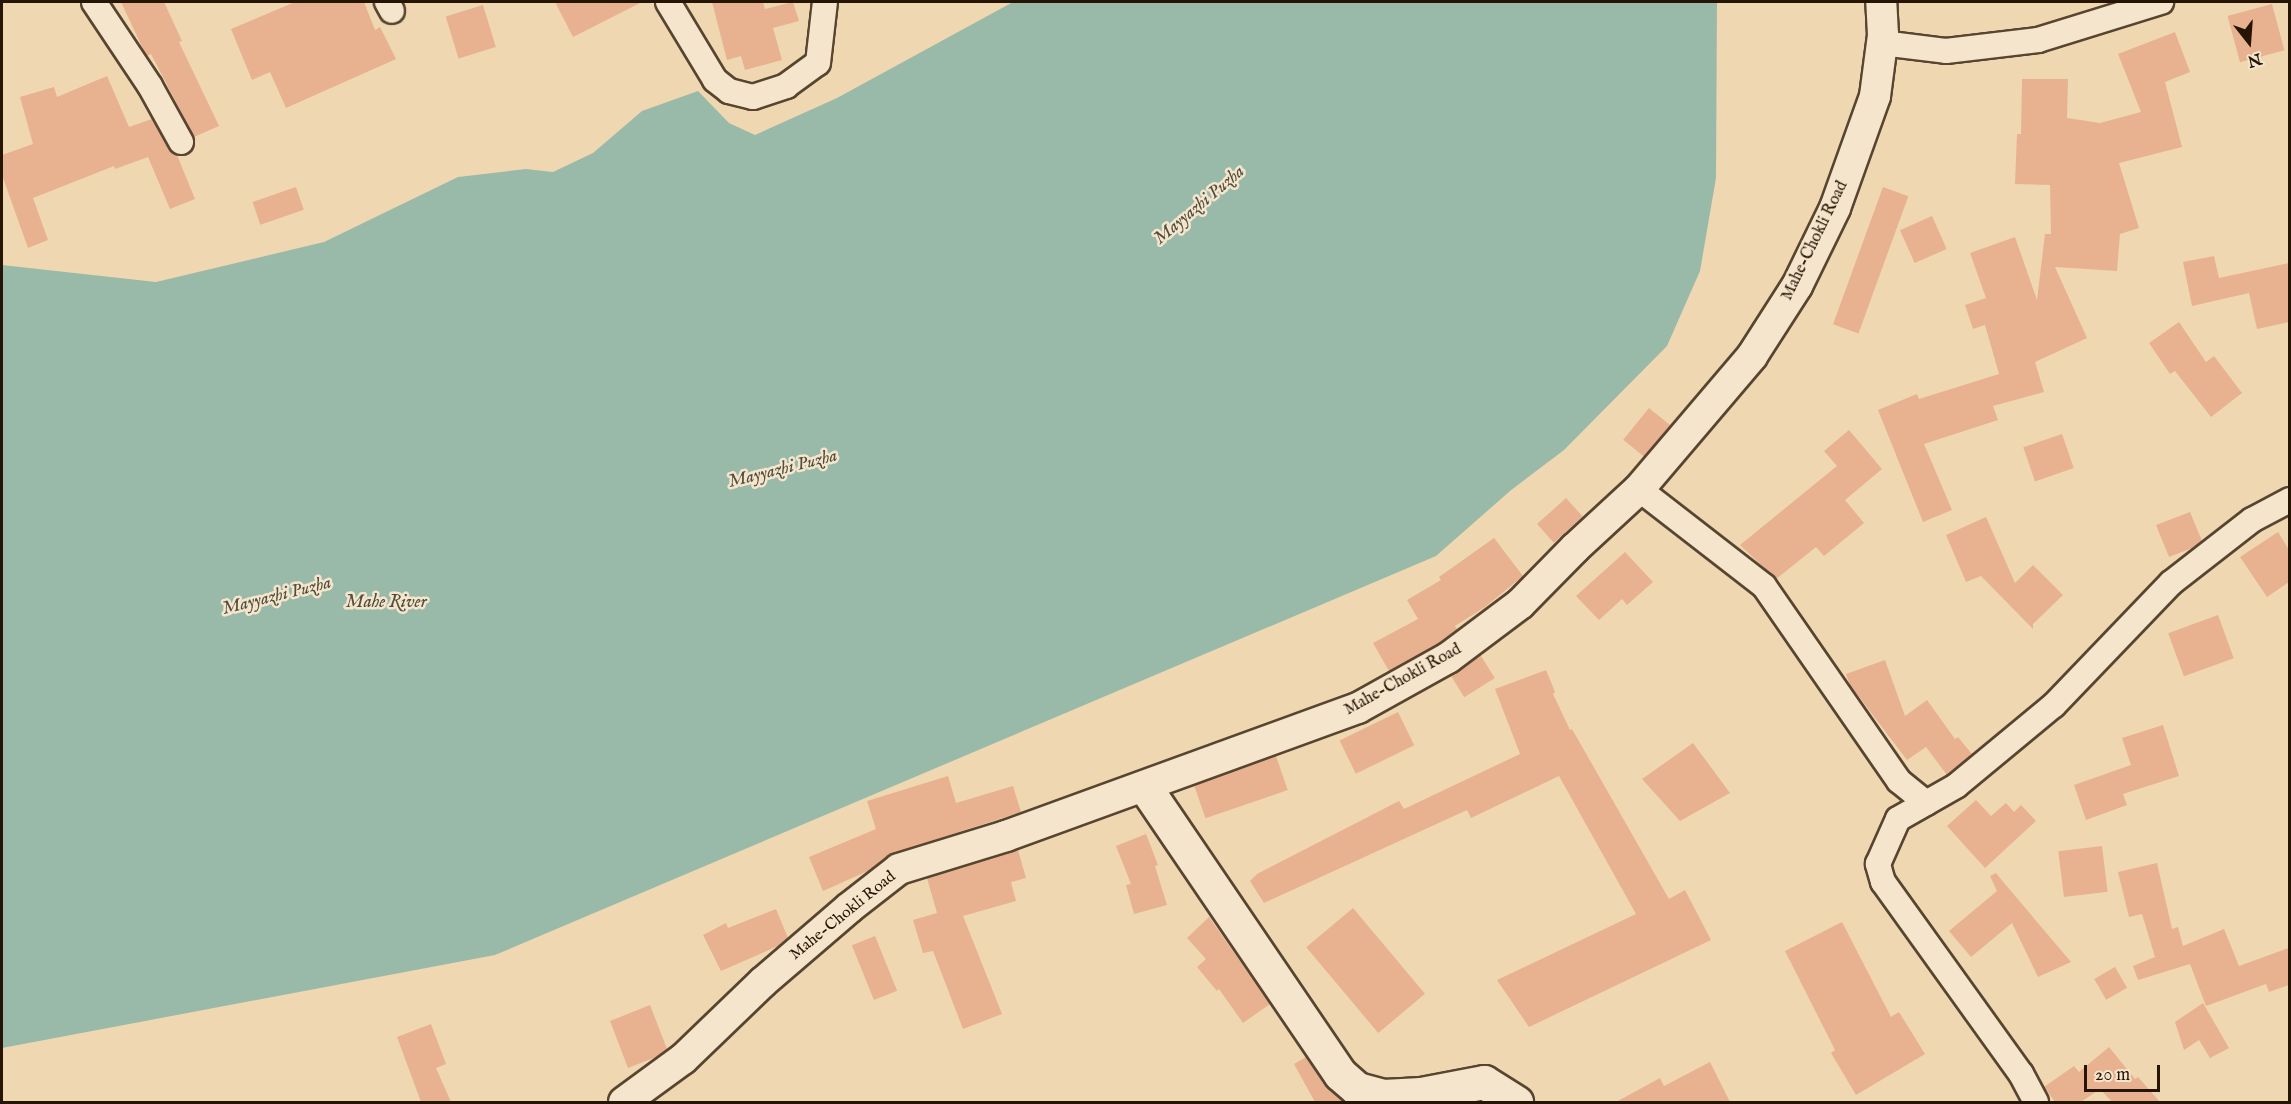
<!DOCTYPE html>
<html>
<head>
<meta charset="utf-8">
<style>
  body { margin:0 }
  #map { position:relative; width:2291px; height:1104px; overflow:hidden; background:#efd7b1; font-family:"IM FELL English",serif }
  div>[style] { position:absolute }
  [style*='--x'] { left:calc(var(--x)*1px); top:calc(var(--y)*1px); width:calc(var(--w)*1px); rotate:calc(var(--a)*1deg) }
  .water>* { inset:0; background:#9abaa9 }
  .building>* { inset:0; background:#e8b290; transform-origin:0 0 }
  .roads { filter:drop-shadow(2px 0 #584530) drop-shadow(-2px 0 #584530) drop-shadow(0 2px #584530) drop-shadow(0 -2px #584530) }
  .minor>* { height:24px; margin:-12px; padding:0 12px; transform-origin:12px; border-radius:12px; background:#f5e5cc }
  .tertiary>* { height:30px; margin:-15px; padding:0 15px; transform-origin:15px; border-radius:15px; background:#f5e5cc }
  .secondary>* { height:33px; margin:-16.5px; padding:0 16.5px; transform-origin:16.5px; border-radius:16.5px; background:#f5e5cc }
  span { translate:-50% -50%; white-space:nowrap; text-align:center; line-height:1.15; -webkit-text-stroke:5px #f5e5cc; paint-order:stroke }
  .street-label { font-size:16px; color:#261405 }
  .water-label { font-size:18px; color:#4f4e3e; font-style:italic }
  .frame { position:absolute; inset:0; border:3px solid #261405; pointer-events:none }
  .north { position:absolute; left:2219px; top:12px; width:60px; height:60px; -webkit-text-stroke:4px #f5e5cc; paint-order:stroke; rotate:163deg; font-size:16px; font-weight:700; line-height:24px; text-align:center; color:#261405 }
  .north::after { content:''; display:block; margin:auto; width:21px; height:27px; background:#261405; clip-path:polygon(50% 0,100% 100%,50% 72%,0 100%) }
  .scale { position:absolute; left:2084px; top:1065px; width:76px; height:27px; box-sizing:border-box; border:3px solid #261405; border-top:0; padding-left:8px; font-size:18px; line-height:21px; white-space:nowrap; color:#261405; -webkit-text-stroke:4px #f5e5cc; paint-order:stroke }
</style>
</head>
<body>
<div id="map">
  <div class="water">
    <i style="clip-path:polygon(1013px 2px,1717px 2px,1716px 178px,1700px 271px,1667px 346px,1564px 450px,1510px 491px,1436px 556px,495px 955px,2px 1048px,2px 265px,156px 282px,324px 242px,458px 177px,526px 169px,553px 172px,593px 153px,642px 111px,698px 91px,729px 123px,755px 135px,837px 98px)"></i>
  </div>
  <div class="building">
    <i style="clip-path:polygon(121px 2px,164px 2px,182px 41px,179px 42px,219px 126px,194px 137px,151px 54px,147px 56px,144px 51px)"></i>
    <i style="clip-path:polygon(295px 2px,364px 2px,375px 30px,380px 27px,396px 59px,286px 108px,270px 72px,252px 80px,231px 29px)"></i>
    <i style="clip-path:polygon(555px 2px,642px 2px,573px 37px)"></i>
    <i style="clip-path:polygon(712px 2px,763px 2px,765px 9px,793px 2px,799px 21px,773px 28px,782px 60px,745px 70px,741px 56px,727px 60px)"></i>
    <i style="left:2272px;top:4px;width:48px;height:46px;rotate:75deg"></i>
    <i style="left:483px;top:5px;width:44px;height:39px;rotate:73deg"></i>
    <i style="clip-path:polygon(2175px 32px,2190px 72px,2165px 82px,2182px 147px,2119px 163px,2139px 228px,2120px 234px,2117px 271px,2055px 267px,2087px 338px,2035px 362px,2044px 392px,1993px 406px,1998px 420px,1924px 444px,1952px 510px,1923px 522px,1878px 410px,1917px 394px,1919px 399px,1999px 374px,1985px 325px,1973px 329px,1965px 305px,1986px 298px,1970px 253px,2015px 237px,2037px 300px,2045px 234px,2051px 234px,2050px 185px,2015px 184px,2017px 134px,2021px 134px,2022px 79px,2068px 79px,2067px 118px,2100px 123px,2141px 112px,2118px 54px)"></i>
    <i style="clip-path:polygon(107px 76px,129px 127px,152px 119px,169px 149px,177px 155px,195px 199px,170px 209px,148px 157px,115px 169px,114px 166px,33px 198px,48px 240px,28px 248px,2px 175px,2px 155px,33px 144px,20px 97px,54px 87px,57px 97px)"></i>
    <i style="left:296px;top:187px;width:24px;height:46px;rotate:71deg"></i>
    <i style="left:1883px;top:187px;width:27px;height:146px;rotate:20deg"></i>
    <i style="left:1932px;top:216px;width:36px;height:35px;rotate:66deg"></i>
    <i style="clip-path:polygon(2214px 256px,2219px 278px,2289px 263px,2289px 322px,2257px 329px,2249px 293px,2192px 306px,2183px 262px)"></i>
    <i style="clip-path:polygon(2179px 322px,2206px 362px,2214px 356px,2242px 393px,2211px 417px,2175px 371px,2170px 374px,2149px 343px)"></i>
    <i style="left:1649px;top:408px;width:27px;height:41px;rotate:39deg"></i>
    <i style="clip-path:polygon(1849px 430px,1882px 469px,1845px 500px,1864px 523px,1824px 556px,1816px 547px,1776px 579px,1740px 545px,1837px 466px,1824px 451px)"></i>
    <i style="left:2062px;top:434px;width:36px;height:41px;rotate:71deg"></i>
    <i style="left:1566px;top:498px;width:25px;height:39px;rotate:48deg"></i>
    <i style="clip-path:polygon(2190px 512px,2202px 541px,2192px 548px,2169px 557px,2156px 525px)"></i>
    <i style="clip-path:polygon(1986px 517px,2015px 583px,2033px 565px,2063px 595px,2033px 624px,2033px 629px,1981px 576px,1966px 582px,1946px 535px)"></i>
    <i style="clip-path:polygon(2278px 532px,2289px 550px,2289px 582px,2267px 597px,2240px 557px)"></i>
    <i style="clip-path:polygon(1494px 538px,1523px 576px,1485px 607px,1455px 626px,1457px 629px,1439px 644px,1389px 671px,1373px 643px,1418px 619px,1407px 600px,1441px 580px,1439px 577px)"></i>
    <i style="clip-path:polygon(1625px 552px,1653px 582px,1627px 605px,1622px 599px,1599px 620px,1576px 596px)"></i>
    <i style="left:2218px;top:615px;width:46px;height:53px;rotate:70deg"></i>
    <i style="left:1481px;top:656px;width:26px;height:36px;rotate:58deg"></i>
    <i style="clip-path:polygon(1885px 660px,1905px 716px,1927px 700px,1955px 739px,1958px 737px,1972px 754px,1947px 775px,1926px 747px,1907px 760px,1850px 685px,1846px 674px)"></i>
    <i style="clip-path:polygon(1546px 670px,1555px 692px,1553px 694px,1570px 730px,1572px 729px,1669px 899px,1685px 890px,1711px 940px,1529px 1027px,1497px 980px,1636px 914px,1559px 776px,1471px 818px,1467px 810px,1264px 903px,1250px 881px,1257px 874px,1399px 801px,1404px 809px,1520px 754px,1495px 689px)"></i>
    <i style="left:1398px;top:712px;width:37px;height:65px;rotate:64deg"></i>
    <i style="clip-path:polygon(2163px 725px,2179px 776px,2123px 794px,2127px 805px,2086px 820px,2074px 785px,2131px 765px,2122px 738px)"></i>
    <i style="clip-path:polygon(1693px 743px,1730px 793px,1680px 821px,1642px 779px)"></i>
    <i style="left:1276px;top:756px;width:36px;height:87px;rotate:71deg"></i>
    <i style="clip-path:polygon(948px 776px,956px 803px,1013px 786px,1021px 812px,894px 853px,870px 870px,823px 891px,809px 857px,876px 829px,867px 801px)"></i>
    <i style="clip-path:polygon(1976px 800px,1991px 816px,2006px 803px,2014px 812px,2021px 805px,2036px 821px,1985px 868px,1947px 826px)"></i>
    <i style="clip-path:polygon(1146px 834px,1158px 865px,1155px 866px,1167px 905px,1134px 914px,1126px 885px,1131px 884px,1116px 846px)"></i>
    <i style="left:2102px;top:846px;width:46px;height:44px;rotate:83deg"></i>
    <i style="clip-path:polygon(1018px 850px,1026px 878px,1011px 882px,1016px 901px,963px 916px,1002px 1014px,963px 1029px,933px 951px,923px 953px,913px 920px,937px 913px,927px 878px)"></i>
    <i style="clip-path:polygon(2157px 863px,2172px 929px,2178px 927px,2183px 946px,2224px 929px,2239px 966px,2289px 948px,2289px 985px,2269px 992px,2266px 984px,2206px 1006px,2190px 964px,2138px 980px,2133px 966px,2155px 957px,2142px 914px,2129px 917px,2118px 872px)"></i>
    <i style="clip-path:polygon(1996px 873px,2005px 884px,2071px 962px,2038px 977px,2012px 923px,1971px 957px,1949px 931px,1997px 891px,1990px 876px)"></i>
    <i style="left:1353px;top:908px;width:112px;height:61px;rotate:50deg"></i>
    <i style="clip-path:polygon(776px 909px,788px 938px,778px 946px,721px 971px,703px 935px,726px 923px,728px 928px)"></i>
    <i style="clip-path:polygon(1209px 917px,1270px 1004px,1243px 1023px,1219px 989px,1217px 991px,1197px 967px,1206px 959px,1187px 938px)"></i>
    <i style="clip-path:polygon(1842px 922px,1891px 1017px,1899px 1012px,1925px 1054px,1856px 1095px,1831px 1053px,1835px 1050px,1785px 951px)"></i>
    <i style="left:875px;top:936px;width:59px;height:25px;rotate:68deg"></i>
    <i style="left:2115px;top:967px;width:24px;height:24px;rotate:60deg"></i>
    <i style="clip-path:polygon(2203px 1003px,2229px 1048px,2210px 1058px,2199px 1040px,2184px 1050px,2175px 1022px)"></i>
    <i style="clip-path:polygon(650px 1005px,667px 1049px,656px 1057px,628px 1068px,610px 1021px)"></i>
    <i style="clip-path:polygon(431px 1024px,446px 1064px,436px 1068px,451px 1102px,421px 1102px,397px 1037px)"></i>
    <i style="clip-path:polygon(2109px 1047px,2135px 1079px,2138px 1077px,2160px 1102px,2112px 1102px,2100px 1089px,2081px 1102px,2055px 1102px,2044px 1087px,2074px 1066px,2079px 1072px)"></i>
    <i style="clip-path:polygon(1306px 1057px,1325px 1085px,1344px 1102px,1315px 1102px,1294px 1064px)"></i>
    <i style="clip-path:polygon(1710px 1062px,1730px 1102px,1616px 1102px,1660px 1078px,1664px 1086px)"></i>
  </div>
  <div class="roads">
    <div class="minor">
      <i style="--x:94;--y:2;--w:101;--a:56.3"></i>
      <i style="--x:150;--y:86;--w:64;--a:61"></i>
      <i style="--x:387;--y:2;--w:10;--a:61"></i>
      <i style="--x:668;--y:2;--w:91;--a:58.9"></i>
      <i style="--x:715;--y:80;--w:18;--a:38"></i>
      <i style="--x:729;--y:91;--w:25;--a:14"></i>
      <i style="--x:753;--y:97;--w:35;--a:-18"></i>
      <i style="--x:786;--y:86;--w:39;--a:-36"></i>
      <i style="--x:818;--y:63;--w:61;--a:-83.5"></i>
      <i style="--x:1882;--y:43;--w:64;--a:7.1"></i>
      <i style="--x:1946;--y:51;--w:93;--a:-6.8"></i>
      <i style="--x:2038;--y:40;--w:129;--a:-17.2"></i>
      <i style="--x:1639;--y:489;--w:158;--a:37.8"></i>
      <i style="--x:1764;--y:586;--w:237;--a:55.3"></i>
      <i style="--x:1899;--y:781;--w:35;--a:39"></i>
      <i style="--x:2036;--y:1102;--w:32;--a:-118"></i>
      <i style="--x:2021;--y:1074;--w:236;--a:-125.7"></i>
      <i style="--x:1883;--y:882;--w:19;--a:-106"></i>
      <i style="--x:1878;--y:864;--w:49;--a:-66"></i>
      <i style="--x:1898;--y:819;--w:67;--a:-29.6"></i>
      <i style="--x:1956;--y:786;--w:127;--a:-39.6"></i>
      <i style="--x:2054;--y:705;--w:169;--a:-46.2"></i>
      <i style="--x:2171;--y:583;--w:103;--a:-37.9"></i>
      <i style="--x:2252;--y:520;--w:43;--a:-27.8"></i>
    </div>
    <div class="tertiary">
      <i style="--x:624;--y:1102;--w:73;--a:-36.1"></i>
      <i style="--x:683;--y:1059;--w:111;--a:-43.9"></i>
      <i style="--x:763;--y:982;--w:113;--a:-40.7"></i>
      <i style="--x:849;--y:908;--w:63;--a:-38"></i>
      <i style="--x:899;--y:869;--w:112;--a:-17.1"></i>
      <i style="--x:1006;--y:836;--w:375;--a:-20"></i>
      <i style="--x:1358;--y:708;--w:103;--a:-29.1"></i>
      <i style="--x:1448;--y:658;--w:90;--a:-36.9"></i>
      <i style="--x:1520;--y:604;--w:78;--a:-45.5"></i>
      <i style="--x:1575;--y:548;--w:87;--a:-42.7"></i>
      <i style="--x:1639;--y:489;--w:175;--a:-49.6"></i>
      <i style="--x:1752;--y:356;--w:83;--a:-57.3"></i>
      <i style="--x:1797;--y:286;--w:87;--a:-64"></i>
      <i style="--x:1835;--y:208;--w:119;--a:-70.3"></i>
      <i style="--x:1875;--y:96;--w:62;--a:-82.5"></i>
      <i style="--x:1883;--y:35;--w:33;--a:-93"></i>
    </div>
    <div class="secondary">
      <i style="--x:1145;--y:787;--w:347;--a:55.8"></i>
      <i style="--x:1340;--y:1074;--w:23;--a:41"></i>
      <i style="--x:1357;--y:1089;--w:27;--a:15"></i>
      <i style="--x:1383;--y:1096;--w:38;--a:-3"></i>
      <i style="--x:1421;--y:1094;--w:64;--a:-10.8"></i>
      <i style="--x:1484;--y:1082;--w:38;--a:32"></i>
    </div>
  </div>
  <div class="street-label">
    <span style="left:1815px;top:241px;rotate:-64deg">Mahe-Chokli Road</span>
    <span style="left:1403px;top:680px;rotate:-29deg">Mahe-Chokli Road</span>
    <span style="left:843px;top:916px;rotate:-39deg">Mahe-Chokli Road</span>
  </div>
  <div class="water-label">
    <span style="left:1200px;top:206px;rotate:-40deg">Mayyazhi Puzha</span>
    <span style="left:783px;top:470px;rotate:-14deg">Mayyazhi Puzha</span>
    <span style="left:277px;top:597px;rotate:-14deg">Mayyazhi Puzha</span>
    <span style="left:386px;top:603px">Mahe River</span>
  </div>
  <div class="frame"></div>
  <div class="north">N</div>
  <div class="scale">20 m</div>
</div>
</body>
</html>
